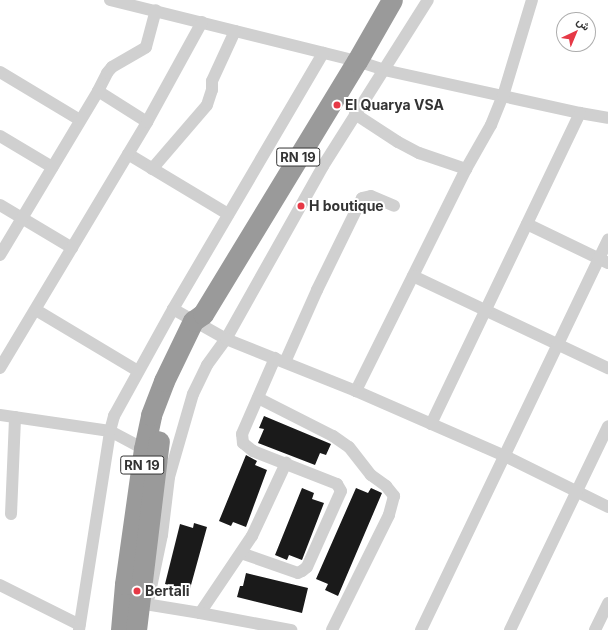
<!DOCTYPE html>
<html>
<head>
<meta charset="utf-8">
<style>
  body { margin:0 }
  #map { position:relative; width:608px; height:630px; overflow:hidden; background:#fff; font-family:Inter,Vazirmatn,sans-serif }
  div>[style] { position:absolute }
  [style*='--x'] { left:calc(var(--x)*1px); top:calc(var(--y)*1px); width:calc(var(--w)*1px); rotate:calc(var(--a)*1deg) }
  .building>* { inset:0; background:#1a1a1a }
  .street>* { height:12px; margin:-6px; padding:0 6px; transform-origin:6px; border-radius:6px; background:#d0d0d0 }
  .highway>* { height:21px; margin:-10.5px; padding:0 10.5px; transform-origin:10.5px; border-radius:10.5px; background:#9a9a9a }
  .dots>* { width:11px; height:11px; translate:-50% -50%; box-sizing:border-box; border:2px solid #fff; border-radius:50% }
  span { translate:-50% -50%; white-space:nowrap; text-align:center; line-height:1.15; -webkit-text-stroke:4px #fff; paint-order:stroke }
  .shield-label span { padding:1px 3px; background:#fff; border:1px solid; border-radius:3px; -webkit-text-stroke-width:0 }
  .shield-label { font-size:13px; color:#333; font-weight:700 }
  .poi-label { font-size:14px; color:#333; font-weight:700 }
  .left { translate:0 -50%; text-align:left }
  .north { position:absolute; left:556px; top:12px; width:40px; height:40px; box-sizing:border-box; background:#fff; border:1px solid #adadad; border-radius:50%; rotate:44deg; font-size:11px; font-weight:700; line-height:16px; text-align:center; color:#333 }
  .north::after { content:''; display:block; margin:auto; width:14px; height:18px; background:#e63946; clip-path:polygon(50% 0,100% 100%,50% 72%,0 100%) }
</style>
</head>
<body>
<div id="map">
  <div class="building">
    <i style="clip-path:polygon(264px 416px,331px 444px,326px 455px,320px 453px,315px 465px,258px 443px,264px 429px,259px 428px)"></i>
    <i style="clip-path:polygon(246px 455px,257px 461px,255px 465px,267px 470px,246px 527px,233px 522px,231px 526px,219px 521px)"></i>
    <i style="clip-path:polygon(302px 488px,314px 493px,312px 499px,324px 503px,302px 560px,289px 555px,287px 560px,275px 555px)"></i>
    <i style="clip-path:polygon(356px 488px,368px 493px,371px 488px,382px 493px,338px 596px,325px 590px,328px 584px,316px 579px)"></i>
    <i style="clip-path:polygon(194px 523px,207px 527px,188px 596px,176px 593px,177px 587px,165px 584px,180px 524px,193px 528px)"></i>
    <i style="clip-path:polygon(246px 573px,308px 588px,302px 613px,237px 597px,240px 586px,243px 586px)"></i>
  </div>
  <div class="street">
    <i style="--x:110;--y:0;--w:254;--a:13.9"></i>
    <i style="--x:357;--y:61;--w:28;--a:18"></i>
    <i style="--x:384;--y:70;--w:201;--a:12.4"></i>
    <i style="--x:580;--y:113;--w:28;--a:10"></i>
    <i style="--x:0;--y:72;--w:93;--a:31"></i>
    <i style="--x:98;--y:91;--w:20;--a:-63"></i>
    <i style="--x:107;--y:73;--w:8;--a:-50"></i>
    <i style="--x:112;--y:67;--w:39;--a:-30"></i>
    <i style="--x:146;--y:47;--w:38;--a:-75"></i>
    <i style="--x:355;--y:114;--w:51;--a:33.1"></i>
    <i style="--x:398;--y:142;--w:24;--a:28"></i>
    <i style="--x:419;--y:153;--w:50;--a:18.8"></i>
    <i style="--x:466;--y:169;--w:248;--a:116.4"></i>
    <i style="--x:0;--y:136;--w:61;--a:30.8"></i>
    <i style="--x:128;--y:154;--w:117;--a:31"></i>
    <i style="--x:152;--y:169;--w:84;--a:-49.3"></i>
    <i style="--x:207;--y:105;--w:16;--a:-72"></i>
    <i style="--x:212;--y:90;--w:9;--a:-90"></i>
    <i style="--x:212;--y:81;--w:55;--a:-65.3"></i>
    <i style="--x:466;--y:169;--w:51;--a:-60.4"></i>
    <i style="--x:491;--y:125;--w:31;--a:-68"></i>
    <i style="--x:503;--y:96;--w:100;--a:-73.2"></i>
    <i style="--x:0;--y:205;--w:84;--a:30.8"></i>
    <i style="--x:527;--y:224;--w:90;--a:25.7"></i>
    <i style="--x:0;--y:255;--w:191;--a:-59.1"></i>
    <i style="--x:98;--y:91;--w:58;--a:32.3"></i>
    <i style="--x:413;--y:276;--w:216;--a:25.3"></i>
    <i style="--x:173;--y:309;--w:297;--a:-59.6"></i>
    <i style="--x:36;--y:310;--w:119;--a:30.9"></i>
    <i style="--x:285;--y:362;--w:79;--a:-66"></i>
    <i style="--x:317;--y:290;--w:102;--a:-63.9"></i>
    <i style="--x:362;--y:198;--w:9;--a:-13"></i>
    <i style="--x:371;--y:196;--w:25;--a:23"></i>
    <i style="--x:0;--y:368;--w:287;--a:-59.1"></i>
    <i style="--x:147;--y:122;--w:114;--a:-61.2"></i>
    <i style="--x:258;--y:398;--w:84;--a:26.9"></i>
    <i style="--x:333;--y:436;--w:19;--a:35"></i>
    <i style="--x:349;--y:447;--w:36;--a:52"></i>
    <i style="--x:371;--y:475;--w:19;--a:36"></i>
    <i style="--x:386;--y:486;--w:13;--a:51"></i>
    <i style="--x:394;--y:496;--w:20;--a:105"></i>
    <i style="--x:389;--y:515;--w:128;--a:116.4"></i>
    <i style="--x:0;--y:415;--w:111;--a:8.3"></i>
    <i style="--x:110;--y:431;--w:38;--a:28"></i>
    <i style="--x:431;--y:424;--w:345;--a:-64.4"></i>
    <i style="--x:11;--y:514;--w:97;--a:-87.6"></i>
    <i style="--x:241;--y:553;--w:60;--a:19.3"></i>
    <i style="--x:298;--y:573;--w:4;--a:-27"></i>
    <i style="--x:302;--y:571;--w:6;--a:-39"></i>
    <i style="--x:307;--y:567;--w:83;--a:-65.9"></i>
    <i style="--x:341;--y:491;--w:8;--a:-120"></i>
    <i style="--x:337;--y:484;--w:90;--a:-158.6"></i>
    <i style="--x:253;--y:451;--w:13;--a:-141"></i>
    <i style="--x:243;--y:443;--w:9;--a:-96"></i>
    <i style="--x:242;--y:434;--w:83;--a:-66.5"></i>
    <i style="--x:0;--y:585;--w:89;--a:26.6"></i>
    <i style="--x:149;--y:597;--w:63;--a:-78.2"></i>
    <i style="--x:162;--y:535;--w:58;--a:-83.1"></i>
    <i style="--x:169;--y:477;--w:86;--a:-73.9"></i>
    <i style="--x:193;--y:394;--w:32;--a:-64"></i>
    <i style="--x:207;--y:365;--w:32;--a:-54"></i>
    <i style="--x:226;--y:339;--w:198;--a:-60.7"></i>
    <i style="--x:323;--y:166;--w:196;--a:-57.7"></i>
    <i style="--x:139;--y:603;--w:62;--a:9.3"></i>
    <i style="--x:200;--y:613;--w:93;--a:-56"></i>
    <i style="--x:252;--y:536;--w:81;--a:-65"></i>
    <i style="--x:200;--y:613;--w:93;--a:10.6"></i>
    <i style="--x:79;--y:630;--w:201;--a:-81.1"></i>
    <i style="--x:110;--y:431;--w:16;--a:-75"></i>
    <i style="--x:114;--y:416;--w:122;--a:-61.1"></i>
    <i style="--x:173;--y:309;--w:61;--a:29.5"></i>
    <i style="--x:226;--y:339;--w:140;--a:21.8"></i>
    <i style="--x:356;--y:391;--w:163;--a:23.6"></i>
    <i style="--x:505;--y:456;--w:115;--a:26.3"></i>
    <i style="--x:421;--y:630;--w:433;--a:-64.4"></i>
    <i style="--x:510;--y:630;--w:226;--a:-64.3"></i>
    <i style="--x:595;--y:630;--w:30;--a:-64"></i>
  </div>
  <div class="highway">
    <i style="--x:121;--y:630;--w:46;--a:-85"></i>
    <i style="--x:125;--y:584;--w:136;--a:-82"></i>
    <i style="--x:144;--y:449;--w:35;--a:-78"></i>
    <i style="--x:151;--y:415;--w:36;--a:-69"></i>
    <i style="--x:164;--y:381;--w:67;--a:-64.2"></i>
    <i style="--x:193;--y:321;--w:12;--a:-35"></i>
    <i style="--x:203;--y:314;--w:296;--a:-58.7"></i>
    <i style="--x:357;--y:61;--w:70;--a:-60.2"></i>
    <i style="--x:136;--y:630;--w:190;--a:-83.1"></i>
  </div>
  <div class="dots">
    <i style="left:337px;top:105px;background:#e63946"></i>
    <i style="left:301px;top:206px;background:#e63946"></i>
    <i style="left:137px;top:591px;background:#e63946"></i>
  </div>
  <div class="shield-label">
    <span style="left:298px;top:157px">RN 19</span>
    <span style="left:142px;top:465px">RN 19</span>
  </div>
  <div class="poi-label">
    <span class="left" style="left:345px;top:105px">El Quarya VSA</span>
    <span class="left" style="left:309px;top:206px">H boutique</span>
    <span class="left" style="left:145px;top:591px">Bertali</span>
  </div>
  <div class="north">ش</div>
</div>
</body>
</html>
